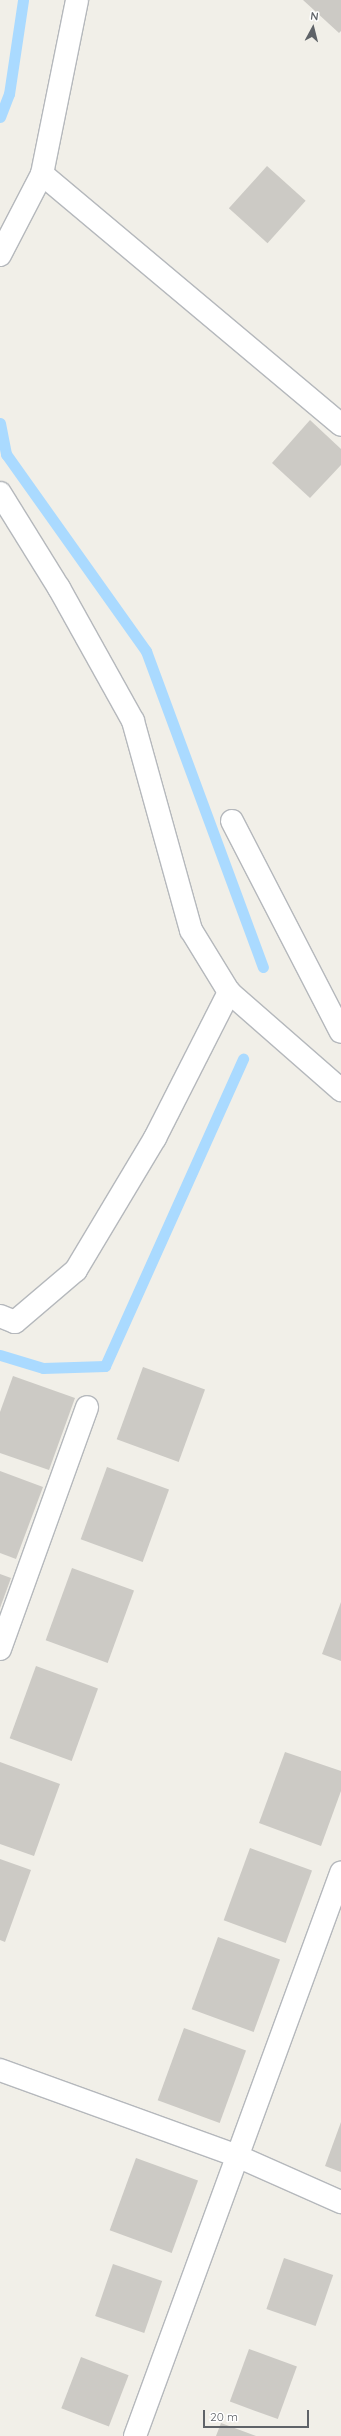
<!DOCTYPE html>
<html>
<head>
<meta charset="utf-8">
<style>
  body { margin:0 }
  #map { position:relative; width:341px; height:2436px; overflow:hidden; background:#f1efe8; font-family:Quicksand,sans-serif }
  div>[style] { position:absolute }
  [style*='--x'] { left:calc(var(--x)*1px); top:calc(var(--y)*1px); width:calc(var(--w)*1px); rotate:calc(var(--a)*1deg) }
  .stream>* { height:11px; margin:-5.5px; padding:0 5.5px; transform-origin:5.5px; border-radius:5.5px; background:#aadaff }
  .building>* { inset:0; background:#cccac5; transform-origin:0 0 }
  .roads { filter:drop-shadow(1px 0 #b5b8bc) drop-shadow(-1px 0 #b5b8bc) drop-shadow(0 1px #b5b8bc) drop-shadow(0 -1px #b5b8bc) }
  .minor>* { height:22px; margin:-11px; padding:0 11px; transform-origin:11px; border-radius:11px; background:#fff }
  span { translate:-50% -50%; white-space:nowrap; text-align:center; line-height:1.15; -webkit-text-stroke:3px #fff; paint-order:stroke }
  .north { position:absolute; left:293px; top:8px; width:40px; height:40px; -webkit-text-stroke:3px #fff; paint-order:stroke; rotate:7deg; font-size:11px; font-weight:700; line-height:16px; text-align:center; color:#5f6368 }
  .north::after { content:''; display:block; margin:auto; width:14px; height:18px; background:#5f6368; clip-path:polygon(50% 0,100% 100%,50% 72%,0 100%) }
  .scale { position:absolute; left:203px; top:2410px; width:106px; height:18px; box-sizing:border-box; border:2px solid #5f6368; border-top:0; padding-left:5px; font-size:12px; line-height:14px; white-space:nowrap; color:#5f6368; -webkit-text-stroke:3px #fff; paint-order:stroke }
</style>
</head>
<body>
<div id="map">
  <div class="stream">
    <i style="--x:0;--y:117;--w:25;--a:-69"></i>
    <i style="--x:9;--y:94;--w:95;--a:-81.5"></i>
    <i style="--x:0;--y:423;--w:32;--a:79"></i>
    <i style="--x:6;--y:454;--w:242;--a:54.6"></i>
    <i style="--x:146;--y:651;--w:337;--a:69.7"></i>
    <i style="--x:0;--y:1355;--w:45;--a:16.8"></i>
    <i style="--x:43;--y:1368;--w:62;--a:-1.8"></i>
    <i style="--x:105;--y:1366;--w:337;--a:-65.8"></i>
  </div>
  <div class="building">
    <i style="clip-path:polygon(303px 0,341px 0,341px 31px,339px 33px)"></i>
    <i style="left:267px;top:166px;width:52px;height:57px;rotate:42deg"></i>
    <i style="clip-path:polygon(310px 420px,341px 449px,341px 465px,310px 498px,272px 463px)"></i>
    <i style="left:143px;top:1367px;width:66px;height:77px;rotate:20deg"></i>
    <i style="clip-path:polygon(13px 1376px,75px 1398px,49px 1470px,0 1453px,0 1412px)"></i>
    <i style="left:107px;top:1467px;width:66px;height:77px;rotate:20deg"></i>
    <i style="clip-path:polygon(0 1471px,43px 1487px,16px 1559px,0 1553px)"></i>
    <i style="left:72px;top:1568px;width:66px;height:77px;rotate:20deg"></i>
    <i style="clip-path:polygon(0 1574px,11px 1578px,0 1608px)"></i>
    <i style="clip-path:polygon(341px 1602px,341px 1661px,322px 1654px)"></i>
    <i style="left:36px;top:1666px;width:66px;height:77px;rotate:20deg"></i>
    <i style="clip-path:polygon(285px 1752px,341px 1771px,341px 1791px,321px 1846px,259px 1823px)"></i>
    <i style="clip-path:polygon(0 1762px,60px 1784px,34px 1856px,0 1844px)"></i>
    <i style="left:250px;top:1848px;width:66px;height:77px;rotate:20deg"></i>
    <i style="clip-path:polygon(0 1859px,31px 1870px,5px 1942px,0 1940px)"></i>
    <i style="left:218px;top:1937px;width:66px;height:77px;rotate:20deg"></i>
    <i style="left:184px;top:2028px;width:66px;height:77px;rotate:20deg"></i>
    <i style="clip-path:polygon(341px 2122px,341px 2172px,325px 2166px)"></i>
    <i style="left:136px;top:2158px;width:66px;height:77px;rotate:20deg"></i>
    <i style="left:284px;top:2258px;width:52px;height:54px;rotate:19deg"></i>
    <i style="left:113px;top:2264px;width:52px;height:55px;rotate:19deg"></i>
    <i style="left:249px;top:2349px;width:51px;height:56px;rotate:20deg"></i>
    <i style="left:81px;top:2357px;width:51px;height:55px;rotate:21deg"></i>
    <i style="clip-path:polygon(221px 2423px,256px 2436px,216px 2436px)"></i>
  </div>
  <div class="roads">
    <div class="minor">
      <i style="--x:42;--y:174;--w:390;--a:40"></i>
      <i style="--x:0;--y:255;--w:91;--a:-62.6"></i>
      <i style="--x:42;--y:174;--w:177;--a:-78.6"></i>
      <i style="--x:0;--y:493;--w:112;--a:58.2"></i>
      <i style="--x:59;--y:588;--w:152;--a:60.9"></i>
      <i style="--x:133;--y:721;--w:217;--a:74.5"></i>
      <i style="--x:191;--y:930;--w:73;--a:58.5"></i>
      <i style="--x:229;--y:992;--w:149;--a:41.2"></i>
      <i style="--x:232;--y:821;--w:237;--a:62.7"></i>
      <i style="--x:0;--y:1316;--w:16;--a:22"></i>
      <i style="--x:15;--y:1322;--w:80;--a:-40.4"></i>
      <i style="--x:76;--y:1270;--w:154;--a:-59.1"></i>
      <i style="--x:155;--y:1138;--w:164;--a:-63.1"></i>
      <i style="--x:0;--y:1649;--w:257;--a:-70.2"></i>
      <i style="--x:0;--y:2070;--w:252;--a:19.9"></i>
      <i style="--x:237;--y:2156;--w:114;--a:23.9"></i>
      <i style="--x:135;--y:2436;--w:600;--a:-69.9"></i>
    </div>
  </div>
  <div class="north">N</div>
  <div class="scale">20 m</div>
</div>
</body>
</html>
